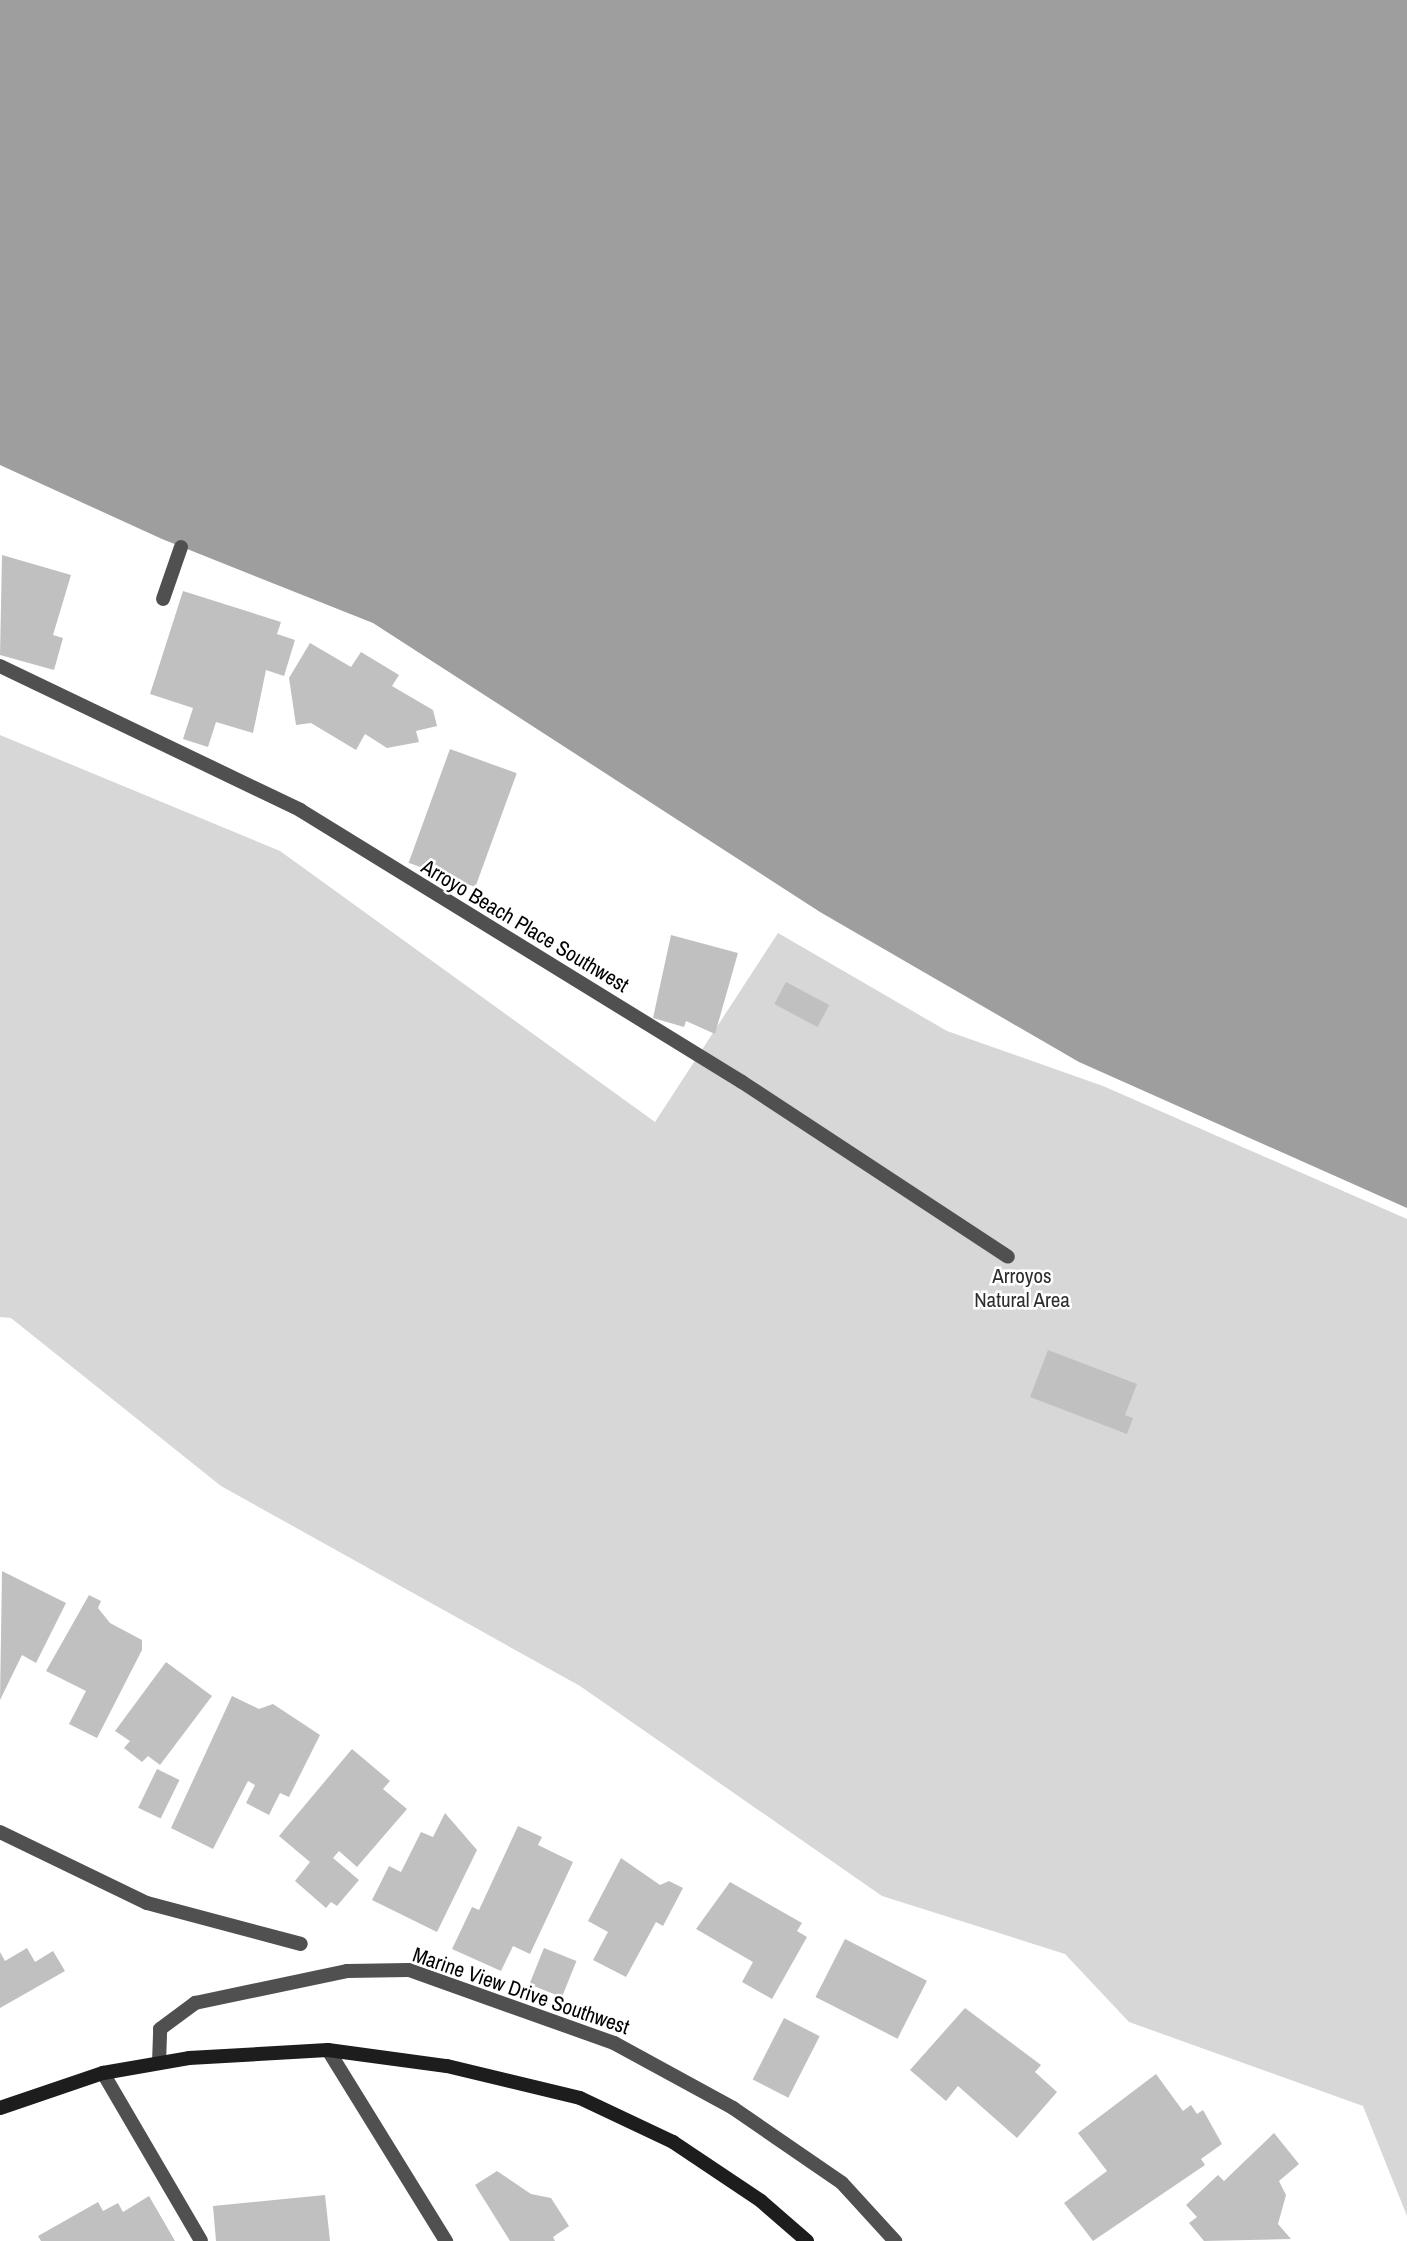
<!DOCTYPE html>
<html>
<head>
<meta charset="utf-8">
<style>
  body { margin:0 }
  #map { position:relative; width:1407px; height:2241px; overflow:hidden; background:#fff; font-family:"Archivo Narrow",sans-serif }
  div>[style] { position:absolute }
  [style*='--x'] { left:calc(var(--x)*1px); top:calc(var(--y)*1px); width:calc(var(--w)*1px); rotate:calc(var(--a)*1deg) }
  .green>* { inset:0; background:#d7d7d7 }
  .water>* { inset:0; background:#9e9e9e }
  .building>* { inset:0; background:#c0c0c0; transform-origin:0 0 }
  .lane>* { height:14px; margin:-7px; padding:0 7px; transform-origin:7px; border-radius:7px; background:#505050 }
  .street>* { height:14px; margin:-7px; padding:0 7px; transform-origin:7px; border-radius:7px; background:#505050 }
  .secondary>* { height:14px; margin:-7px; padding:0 7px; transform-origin:7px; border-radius:7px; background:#1d1d1d }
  span { translate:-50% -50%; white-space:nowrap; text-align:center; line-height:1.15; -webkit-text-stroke:5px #fff; paint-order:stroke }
  .street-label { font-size:21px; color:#000 }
  .park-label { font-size:21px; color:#2e2e2e }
</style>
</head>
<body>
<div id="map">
  <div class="green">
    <i style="clip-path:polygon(0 735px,280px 851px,655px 1122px,778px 933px,947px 1031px,1103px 1086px,1407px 1219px,1407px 2216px,1363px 2106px,1129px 2022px,1065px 1954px,882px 1896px,580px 1686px,221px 1486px,11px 1318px,0 1317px)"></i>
  </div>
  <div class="water">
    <i style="clip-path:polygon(0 0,1407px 0,1407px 1208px,1079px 1062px,820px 912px,373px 623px,162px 539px,0 465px)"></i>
  </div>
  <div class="building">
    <i style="clip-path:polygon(2px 555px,71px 575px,53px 635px,63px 638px,54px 670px,0 655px)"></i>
    <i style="clip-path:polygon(183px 591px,281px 622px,277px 634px,295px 640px,284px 676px,266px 670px,253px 733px,216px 722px,208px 747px,183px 739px,193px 708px,150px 694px)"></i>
    <i style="clip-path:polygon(310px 643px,351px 667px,361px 652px,399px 675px,392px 686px,433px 710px,437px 726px,416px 731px,419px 742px,387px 748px,365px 734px,356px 750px,311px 723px,296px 725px,289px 678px)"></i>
    <i style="left:450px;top:749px;width:71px;height:121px;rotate:20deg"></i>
    <i style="clip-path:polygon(671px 935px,738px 953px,715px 1034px,686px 1021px,684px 1027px,653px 1018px)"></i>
    <i style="left:786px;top:982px;width:49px;height:25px;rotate:28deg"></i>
    <i style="clip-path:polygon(1048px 1350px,1137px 1384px,1125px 1415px,1133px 1418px,1127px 1434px,1030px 1397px)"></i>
    <i style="clip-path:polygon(2px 1571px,66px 1603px,36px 1663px,22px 1655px,0 1700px)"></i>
    <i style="clip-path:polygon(89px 1595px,101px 1601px,98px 1608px,110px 1623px,142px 1640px,142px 1650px,97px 1738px,69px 1724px,86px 1691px,46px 1671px)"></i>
    <i style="clip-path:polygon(166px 1662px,212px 1696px,160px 1765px,148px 1756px,142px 1762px,124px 1748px,130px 1741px,115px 1731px)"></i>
    <i style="clip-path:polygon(232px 1696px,259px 1709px,273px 1704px,320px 1735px,289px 1797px,280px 1793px,269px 1815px,246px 1803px,255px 1785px,248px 1781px,213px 1849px,171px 1828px)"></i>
    <i style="clip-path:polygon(352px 1749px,390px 1781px,383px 1789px,407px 1809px,357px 1867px,339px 1851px,333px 1858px,359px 1880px,337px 1906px,331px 1902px,326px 1908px,295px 1881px,310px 1862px,279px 1836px)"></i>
    <i style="left:157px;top:1769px;width:25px;height:43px;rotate:26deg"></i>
    <i style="clip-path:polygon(445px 1813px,477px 1850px,437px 1932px,372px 1900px,389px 1866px,401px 1872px,421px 1832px,433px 1837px)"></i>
    <i style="clip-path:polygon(518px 1826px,542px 1837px,538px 1845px,573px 1862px,530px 1954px,513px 1946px,501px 1971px,452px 1949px,472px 1907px,479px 1910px)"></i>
    <i style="clip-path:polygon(621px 1858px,660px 1885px,669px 1881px,683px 1888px,663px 1926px,656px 1922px,626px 1977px,593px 1960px,608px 1932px,588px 1921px)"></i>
    <i style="clip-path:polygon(730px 1882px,802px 1923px,797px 1931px,807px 1937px,772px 1999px,742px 1982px,753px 1962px,696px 1929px)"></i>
    <i style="left:845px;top:1939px;width:92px;height:65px;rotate:27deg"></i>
    <i style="clip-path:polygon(27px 1948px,35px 1962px,53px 1951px,65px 1971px,0 2008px,0 1952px,5px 1961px)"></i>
    <i style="left:544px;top:1948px;width:35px;height:39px;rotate:22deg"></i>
    <i style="clip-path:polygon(965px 2008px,1041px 2065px,1035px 2072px,1057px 2092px,1017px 2138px,958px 2086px,946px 2101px,910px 2070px)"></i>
    <i style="left:784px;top:2018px;width:40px;height:69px;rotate:27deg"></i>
    <i style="clip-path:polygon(1156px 2074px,1183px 2111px,1191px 2105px,1197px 2114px,1203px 2110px,1222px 2144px,1201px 2159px,1205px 2165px,1093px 2241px,1064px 2203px,1107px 2171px,1078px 2133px)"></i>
    <i style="clip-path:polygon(1274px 2133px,1299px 2164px,1279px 2181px,1286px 2195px,1278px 2224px,1291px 2239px,1204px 2241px,1189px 2223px,1197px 2217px,1186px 2205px,1218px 2175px,1224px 2181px)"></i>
    <i style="clip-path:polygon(497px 2171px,531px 2194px,551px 2198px,569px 2226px,553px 2237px,555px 2241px,510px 2241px,475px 2185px)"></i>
    <i style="clip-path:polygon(325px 2195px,330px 2241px,216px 2241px,213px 2206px)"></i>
    <i style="clip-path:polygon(149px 2196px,175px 2241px,41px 2241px,38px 2236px,98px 2202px,103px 2211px,118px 2203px,123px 2212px)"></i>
  </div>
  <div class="lane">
    <i style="--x:163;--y:599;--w:55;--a:-70.9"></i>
    <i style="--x:103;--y:2073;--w:194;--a:59.7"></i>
  </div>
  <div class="street">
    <i style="--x:0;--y:666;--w:333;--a:25.6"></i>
    <i style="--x:300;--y:810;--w:519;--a:31.61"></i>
    <i style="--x:742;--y:1082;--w:318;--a:33.3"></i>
    <i style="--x:0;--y:1832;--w:163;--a:25.8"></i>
    <i style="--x:147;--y:1903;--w:159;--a:14.9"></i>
    <i style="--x:328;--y:2050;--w:225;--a:58.3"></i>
    <i style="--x:159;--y:2063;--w:34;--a:-88"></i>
    <i style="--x:160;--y:2029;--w:44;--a:-36.6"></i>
    <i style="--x:195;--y:2003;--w:155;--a:-11.9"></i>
    <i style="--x:347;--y:1971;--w:62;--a:-0.9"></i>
    <i style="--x:409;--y:1970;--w:218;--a:19.6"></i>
    <i style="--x:614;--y:2043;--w:136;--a:28.6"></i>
    <i style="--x:733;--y:2108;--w:132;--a:34.5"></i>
    <i style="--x:842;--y:2183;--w:79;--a:47.6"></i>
  </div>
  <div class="secondary">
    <i style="--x:0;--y:2108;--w:109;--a:-18.8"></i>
    <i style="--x:103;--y:2073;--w:87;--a:-9.9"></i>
    <i style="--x:189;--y:2058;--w:139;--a:-3.3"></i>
    <i style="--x:328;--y:2050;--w:120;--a:7.7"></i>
    <i style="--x:447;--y:2066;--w:137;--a:13.5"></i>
    <i style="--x:580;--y:2098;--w:103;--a:25.3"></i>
    <i style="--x:673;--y:2142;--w:106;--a:33.8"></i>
    <i style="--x:761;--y:2201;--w:61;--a:41"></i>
  </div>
  <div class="street-label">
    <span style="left:525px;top:926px;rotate:31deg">Arroyo Beach Place Southwest</span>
    <span style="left:521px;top:1991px;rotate:19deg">Marine View Drive Southwest</span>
  </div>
  <div class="park-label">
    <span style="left:1022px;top:1288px">Arroyos<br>Natural Area</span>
  </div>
</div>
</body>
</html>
